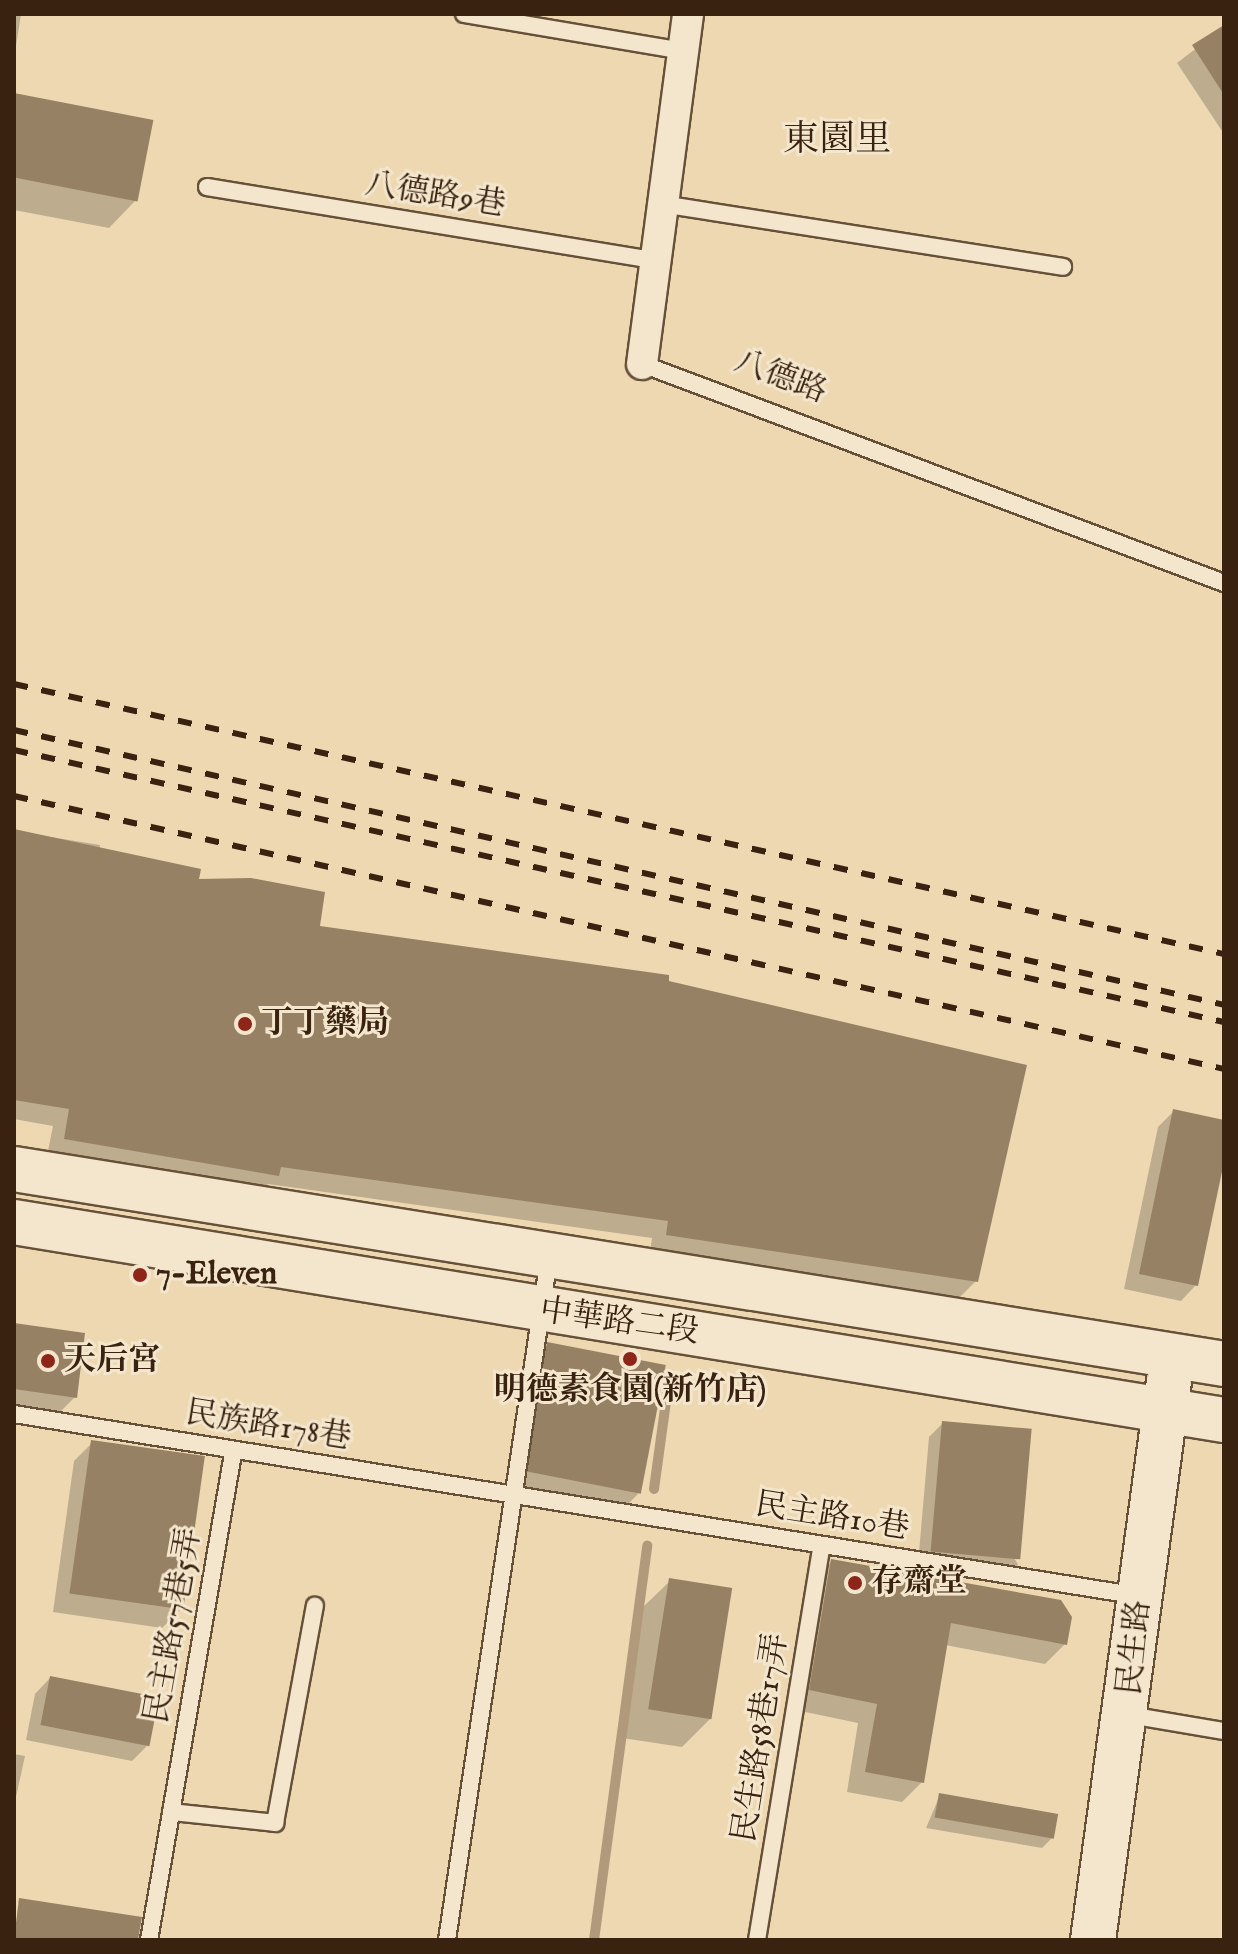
<!DOCTYPE html>
<html>
<head>
<meta charset="utf-8">
<style>
  body { margin:0 }
  #map { position:relative; width:1238px; height:1954px; overflow:hidden; background:#edd8b2; font-family:"IM FELL English","Noto Serif TC",serif }
  div>[style] { position:absolute }
  [style*='--x'] { left:calc(var(--x)*1px); top:calc(var(--y)*1px); width:calc(var(--w)*1px); rotate:calc(var(--a)*1deg) }
  .shadow>* { inset:0; background:#0003 }
  .stream>* { height:10px; margin:-5px; padding:0 5px; transform-origin:5px; border-radius:5px; background:#b09a7b }
  .building>* { inset:0; background:#978164; transform-origin:0 0 }
  .roads { filter:drop-shadow(2px 0 #665038) drop-shadow(-2px 0 #665038) drop-shadow(0 2px #665038) drop-shadow(0 -2px #665038) }
  .lane>* { height:16px; margin:-8px; padding:0 8px; transform-origin:8px; border-radius:8px; background:#f3e6cd }
  .street>* { height:30px; margin:-15px; padding:0 15px; transform-origin:15px; border-radius:15px; background:#f3e6cd }
  .secondary>* { height:44px; margin:-22px; padding:0 22px; transform-origin:22px; border-radius:22px; background:#f3e6cd }
  .rail>* { height:6px; margin-top:-3px; transform-origin:0; background:repeating-linear-gradient(90deg,#39220f 0 14px,transparent 0 28px) }
  .dots>* { width:22px; height:22px; translate:-50% -50%; box-sizing:border-box; border:4px solid #f3e6cd; border-radius:50% }
  span { translate:-50% -50%; white-space:nowrap; text-align:center; line-height:1.15; -webkit-text-stroke:6px #f3e6cd; paint-order:stroke }
  .street-label { font-size:32px; color:#39220f }
  .poi-label { font-size:32px; color:#39220f; font-weight:700 }
  .left { translate:0 -50%; text-align:left }
  .quarter-label { font-size:36px; color:#39220f }
  .frame { position:absolute; inset:0; border:16px solid #39220f; pointer-events:none }
</style>
</head>
<body>
<div id="map">
  <div class="shadow">
    <i style="clip-path:polygon(14px 14px,21px 14px,14px 59px)"></i>
    <i style="clip-path:polygon(1224px 27px,1224px 134px,1177px 63px)"></i>
    <i style="clip-path:polygon(14px 116px,137px 199px,109px 228px,14px 210px)"></i>
    <i style="clip-path:polygon(14px 831px,100px 845px,99px 852px,317px 928px,666px 983px,976px 1281px,958px 1299px,650px 1252px,652px 1238px,268px 1184px,260px 1192px,47px 1156px,53px 1126px,14px 1119px)"></i>
    <i style="clip-path:polygon(1174px 1111px,1224px 1122px,1196px 1285px,1181px 1301px,1124px 1289px,1158px 1127px)"></i>
    <i style="clip-path:polygon(14px 1325px,75px 1397px,59px 1413px,14px 1406px)"></i>
    <i style="clip-path:polygon(548px 1345px,638px 1494px,617px 1515px,509px 1492px,528px 1365px)"></i>
    <i style="clip-path:polygon(943px 1423px,1018px 1565px,1005px 1578px,918px 1564px,929px 1437px)"></i>
    <i style="clip-path:polygon(92px 1443px,180px 1610px,162px 1628px,53px 1612px,74px 1461px)"></i>
    <i style="clip-path:polygon(832px 1561px,1060px 1602px,1065px 1644px,1045px 1664px,945px 1645px,922px 1782px,902px 1802px,847px 1792px,858px 1723px,791px 1709px,812px 1581px)"></i>
    <i style="clip-path:polygon(670px 1581px,710px 1719px,682px 1747px,622px 1738px,641px 1609px)"></i>
    <i style="clip-path:polygon(50px 1678px,147px 1746px,132px 1761px,26px 1740px,35px 1694px)"></i>
    <i style="clip-path:polygon(14px 1754px,25px 1756px,14px 1806px)"></i>
    <i style="clip-path:polygon(940px 1795px,1052px 1838px,1042px 1848px,926px 1828px)"></i>
    <i style="clip-path:polygon(20px 1900px,137px 1940px,14px 1940px)"></i>
  </div>
  <div class="stream">
    <i style="--x:654;--y:1489;--w:111;--a:-82.2"></i>
    <i style="--x:594;--y:1940;--w:398;--a:-82.3"></i>
  </div>
  <div class="building">
    <i style="clip-path:polygon(1224px 25px,1224px 95px,1192px 45px)"></i>
    <i style="left:14px;top:93px;width:142px;height:83px;rotate:11deg"></i>
    <i style="clip-path:polygon(14px 829px,201px 869px,199px 879px,251px 878px,325px 892px,320px 926px,669px 975px,669px 981px,1027px 1065px,978px 1282px,666px 1235px,668px 1221px,281px 1167px,279px 1176px,64px 1139px,69px 1109px,14px 1100px)"></i>
    <i style="clip-path:polygon(1173px 1109px,1224px 1120px,1224px 1162px,1198px 1286px,1139px 1274px)"></i>
    <i style="clip-path:polygon(14px 1323px,85px 1333px,77px 1398px,14px 1389px)"></i>
    <i style="left:547px;top:1342px;width:121px;height:131px;rotate:11deg"></i>
    <i style="left:942px;top:1421px;width:90px;height:131px;rotate:5deg"></i>
    <i style="left:91px;top:1440px;width:115px;height:155px;rotate:8deg"></i>
    <i style="clip-path:polygon(831px 1559px,1061px 1600px,1072px 1617px,1067px 1645px,951px 1623px,924px 1783px,865px 1772px,877px 1704px,809px 1690px)"></i>
    <i style="left:669px;top:1578px;width:64px;height:133px;rotate:9deg"></i>
    <i style="left:50px;top:1676px;width:111px;height:50px;rotate:11deg"></i>
    <i style="left:939px;top:1793px;width:121px;height:25px;rotate:10deg"></i>
    <i style="clip-path:polygon(19px 1898px,142px 1917px,138px 1940px,14px 1940px)"></i>
  </div>
  <div class="roads">
    <div class="lane">
      <i style="--x:464;--y:14;--w:221;--a:9.6"></i>
      <i style="--x:207;--y:187;--w:454;--a:9.3"></i>
      <i style="--x:662;--y:204;--w:406;--a:8.9"></i>
      <i style="--x:642;--y:364;--w:622;--a:20.62"></i>
      <i style="--x:14;--y:1414;--w:1140;--a:9.19"></i>
      <i style="--x:1129;--y:1715;--w:96;--a:9.6"></i>
      <i style="--x:171;--y:1812;--w:105;--a:6"></i>
      <i style="--x:275;--y:1823;--w:221;--a:-79.6"></i>
      <i style="--x:149;--y:1940;--w:497;--a:-80.2"></i>
      <i style="--x:447;--y:1940;--w:690;--a:-81.49"></i>
      <i style="--x:757;--y:1940;--w:400;--a:-80.7"></i>
    </div>
    <div class="street">
      <i style="--x:642;--y:364;--w:353;--a:-82.5"></i>
    </div>
    <div class="secondary">
      <i style="--x:14;--y:1169;--w:1226;--a:9.15"></i>
      <i style="--x:14;--y:1222;--w:1226;--a:9.29"></i>
      <i style="--x:1093;--y:1940;--w:564;--a:-82.26"></i>
    </div>
  </div>
  <div class="rail">
    <i style="--x:14;--y:684;--w:1240;--a:12.58"></i>
    <i style="--x:14;--y:730;--w:1241;--a:12.8"></i>
    <i style="--x:14;--y:750;--w:1240;--a:12.67"></i>
    <i style="--x:14;--y:796;--w:1240;--a:12.71"></i>
  </div>
  <div class="dots">
    <i style="left:245px;top:1024px;background:#8f2418"></i>
    <i style="left:140px;top:1275px;background:#8f2418"></i>
    <i style="left:630px;top:1359px;background:#8f2418"></i>
    <i style="left:48px;top:1361px;background:#8f2418"></i>
    <i style="left:855px;top:1583px;background:#8f2418"></i>
  </div>
  <div class="street-label">
    <span style="left:435px;top:196px;rotate:9deg">八德路9巷</span>
    <span style="left:780px;top:378px;rotate:21deg">八德路</span>
    <span style="left:619px;top:1323px;rotate:8deg">中華路二段</span>
    <span style="left:268px;top:1427px;rotate:9deg">民族路178巷</span>
    <span style="left:832px;top:1518px;rotate:9deg">民主路10巷</span>
    <span style="left:175px;top:1626px;rotate:-80deg">民主路57巷5弄</span>
    <span style="left:1136px;top:1648px;rotate:-84deg">民生路</span>
    <span style="left:762px;top:1738px;rotate:-81deg">民生路58巷17弄</span>
  </div>
  <div class="poi-label">
    <span class="left" style="left:261px;top:1024px">丁丁藥局</span>
    <span class="left" style="left:156px;top:1275px">7-Eleven</span>
    <span class="left" style="left:64px;top:1361px">天后宮</span>
    <span style="left:630px;top:1391px">明德素食園(新竹店)</span>
    <span class="left" style="left:871px;top:1583px">存齋堂</span>
  </div>
  <div class="quarter-label">
    <span style="left:837px;top:141px">東園里</span>
  </div>
  <div class="frame"></div>
</div>
</body>
</html>
